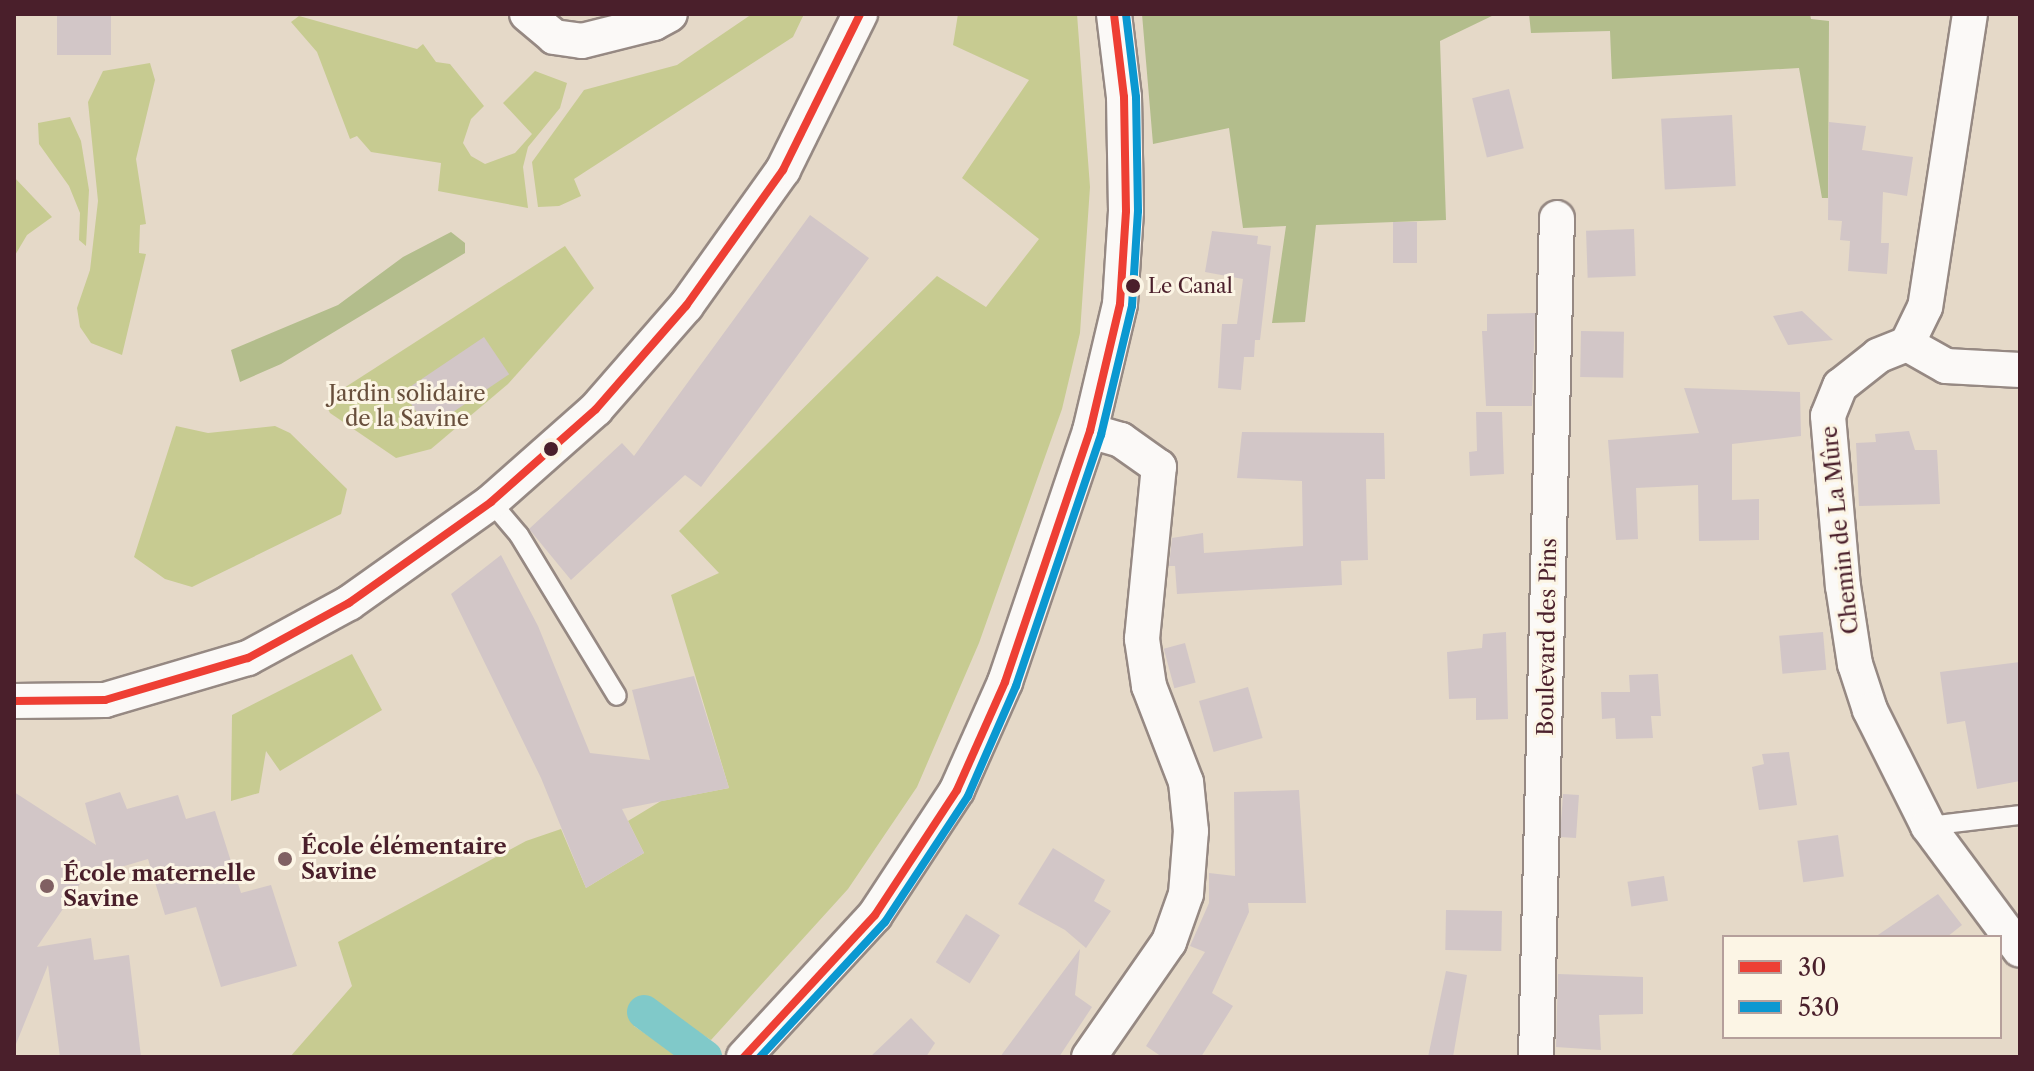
<!DOCTYPE html>
<html>
<head>
<meta charset="utf-8">
<style>
  body { margin:0 }
  #map { position:relative; width:2034px; height:1071px; overflow:hidden; background:#e5d9c8; font-family:"Libre Caslon Text",serif }
  div>[style] { position:absolute }
  [style*='--x'] { left:calc(var(--x)*1px); top:calc(var(--y)*1px); width:calc(var(--w)*1px); rotate:calc(var(--a)*1deg) }
  .green>* { inset:0; background:#c7cb91 }
  .forest>* { inset:0; background:#b3bd8c }
  .canal>* { height:34px; margin:-17px; padding:0 17px; transform-origin:17px; border-radius:17px; background:#80c9c9 }
  .building>* { inset:0; background:#d2c6c7; transform-origin:0 0 }
  .roads { filter:drop-shadow(2px 0 #968983) drop-shadow(-2px 0 #968983) drop-shadow(0 2px #968983) drop-shadow(0 -2px #968983) }
  .service>* { height:18px; margin:-9px; padding:0 9px; transform-origin:9px; border-radius:9px; background:#fbf9f7 }
  .minor>* { height:34px; margin:-17px; padding:0 17px; transform-origin:17px; border-radius:17px; background:#fbf9f7 }
  .bus-1>* { height:8px; margin:-4px; padding:0 4px; transform-origin:4px; border-radius:4px; background:#ee3f34 }
  .bus-2>* { height:8px; margin:-4px; padding:0 4px; transform-origin:4px; border-radius:4px; background:#0b98d1 }
  .dots>* { width:22px; height:22px; translate:-50% -50%; box-sizing:border-box; border:4px solid #fcf5e5; border-radius:50% }
  span { translate:-50% -50%; white-space:nowrap; text-align:center; line-height:1.15; -webkit-text-stroke:6px #fcf5e5; paint-order:stroke }
  .bus-label { font-size:20px; color:#4a1f2b }
  .left { translate:0 -50%; text-align:left }
  .park-label { font-size:22px; color:#684f3c }
  .street-label { font-size:22px; color:#4a1f2b }
  .poi-label { font-size:22px; color:#4a1f2b; font-weight:700 }
  .frame { position:absolute; inset:0; border:16px solid #4a1f2b; pointer-events:none }
  .legend { position:absolute; left:1722px; top:935px; width:280px; height:104px; box-sizing:border-box; background:#fcf5e5; border:2px solid #b59f9b; margin:0; padding:10px 14px; list-style:none; font-size:24px; color:#4a1f2b }
  .legend li { display:flex; align-items:center; gap:16px; height:40px }
  .legend b { width:40px; border:2px solid #b59f9b }
</style>
</head>
<body>
<div id="map">
  <div class="green">
    <i style="clip-path:polygon(752px 14px,804px 14px,793px 37px,574px 179px,581px 196px,559px 206px,538px 207px,532px 162px,584px 90px,677px 65px)"></i>
    <i style="clip-path:polygon(958px 14px,1077px 14px,1090px 187px,1080px 333px,1062px 409px,979px 643px,917px 787px,848px 889px,711px 1040px,651px 1002px,634px 1026px,679px 1057px,290px 1057px,352px 986px,338px 942px,526px 841px,561px 829px,586px 888px,644px 853px,628px 821px,661px 801px,729px 788px,671px 595px,719px 573px,679px 531px,937px 276px,986px 307px,1039px 239px,962px 178px,1029px 80px,953px 45px)"></i>
    <i style="clip-path:polygon(299px 16px,417px 49px,423px 44px,436px 62px,450px 64px,484px 106px,471px 119px,463px 143px,471px 156px,485px 164px,515px 153px,532px 134px,503px 103px,535px 71px,567px 83px,560px 108px,528px 147px,523px 167px,528px 208px,438px 191px,441px 163px,371px 152px,357px 136px,350px 139px,317px 52px,291px 22px)"></i>
    <i style="clip-path:polygon(150px 63px,155px 80px,136px 159px,146px 224px,140px 225px,139px 253px,146px 254px,122px 355px,91px 343px,80px 327px,77px 308px,90px 270px,98px 201px,88px 102px,103px 71px)"></i>
    <i style="clip-path:polygon(70px 117px,81px 141px,89px 190px,86px 246px,79px 240px,80px 213px,69px 186px,39px 144px,38px 123px)"></i>
    <i style="clip-path:polygon(14px 177px,52px 217px,27px 235px,14px 257px)"></i>
    <i style="clip-path:polygon(565px 246px,594px 288px,508px 384px,431px 449px,396px 458px,330px 413px,326px 405px,330px 397px)"></i>
    <i style="clip-path:polygon(176px 426px,208px 433px,275px 426px,290px 433px,347px 489px,341px 514px,192px 587px,165px 579px,134px 557px)"></i>
    <i style="clip-path:polygon(352px 654px,382px 710px,280px 771px,266px 751px,259px 793px,231px 801px,232px 715px)"></i>
  </div>
  <div class="forest">
    <i style="clip-path:polygon(1142px 14px,1496px 14px,1440px 41px,1446px 220px,1316px 225px,1305px 322px,1272px 323px,1286px 226px,1243px 228px,1229px 128px,1153px 144px)"></i>
    <i style="clip-path:polygon(1529px 14px,1810px 14px,1811px 19px,1829px 21px,1828px 198px,1822px 198px,1799px 68px,1612px 79px,1610px 31px,1531px 33px)"></i>
    <i style="clip-path:polygon(451px 232px,465px 243px,465px 253px,281px 364px,240px 382px,231px 350px,338px 305px,403px 257px)"></i>
  </div>
  <div class="canal">
    <i style="--x:644;--y:1012;--w:76;--a:36.4"></i>
  </div>
  <div class="building">
    <i style="left:57px;top:14px;width:54px;height:41px"></i>
    <i style="left:1509px;top:89px;width:61px;height:38px;rotate:76deg"></i>
    <i style="left:1732px;top:115px;width:71px;height:71px;rotate:87deg"></i>
    <i style="clip-path:polygon(1829px 122px,1866px 126px,1862px 150px,1913px 157px,1907px 196px,1883px 192px,1881px 243px,1889px 243px,1887px 274px,1848px 271px,1850px 241px,1840px 240px,1842px 221px,1828px 220px)"></i>
    <i style="clip-path:polygon(810px 215px,869px 258px,701px 487px,685px 475px,571px 580px,529px 529px,622px 443px,634px 456px)"></i>
    <i style="left:1393px;top:222px;width:24px;height:41px"></i>
    <i style="left:1634px;top:229px;width:47px;height:48px;rotate:88deg"></i>
    <i style="clip-path:polygon(1212px 231px,1258px 236px,1257px 244px,1271px 246px,1260px 340px,1255px 340px,1254px 357px,1244px 357px,1241px 390px,1218px 388px,1222px 324px,1237px 324px,1243px 279px,1205px 272px)"></i>
    <i style="clip-path:polygon(1802px 311px,1833px 340px,1788px 345px,1773px 316px)"></i>
    <i style="clip-path:polygon(1535px 313px,1532px 406px,1486px 406px,1482px 331px,1487px 331px,1487px 314px)"></i>
    <i style="left:1581px;top:331px;width:43px;height:46px;rotate:1deg"></i>
    <i style="left:484px;top:337px;width:45px;height:98px;rotate:56deg"></i>
    <i style="clip-path:polygon(1684px 388px,1800px 392px,1801px 436px,1732px 444px,1732px 500px,1759px 499px,1759px 540px,1699px 541px,1698px 485px,1636px 488px,1638px 539px,1616px 540px,1608px 440px,1699px 433px)"></i>
    <i style="clip-path:polygon(1476px 412px,1502px 412px,1504px 474px,1470px 476px,1469px 452px,1477px 451px)"></i>
    <i style="clip-path:polygon(1909px 431px,1915px 450px,1937px 450px,1940px 504px,1859px 506px,1856px 443px,1876px 442px,1875px 434px)"></i>
    <i style="clip-path:polygon(1242px 432px,1384px 433px,1385px 479px,1366px 479px,1368px 560px,1341px 561px,1342px 585px,1177px 594px,1175px 566px,1169px 566px,1172px 538px,1203px 533px,1204px 553px,1303px 546px,1302px 481px,1237px 478px)"></i>
    <i style="clip-path:polygon(501px 555px,538px 626px,590px 753px,650px 760px,632px 690px,694px 676px,729px 788px,622px 809px,644px 853px,586px 888px,541px 778px,451px 594px)"></i>
    <i style="clip-path:polygon(1506px 632px,1508px 719px,1476px 720px,1476px 698px,1449px 699px,1447px 652px,1482px 648px,1483px 634px)"></i>
    <i style="left:1823px;top:632px;width:38px;height:44px;rotate:85deg"></i>
    <i style="left:1185px;top:643px;width:41px;height:22px;rotate:75deg"></i>
    <i style="clip-path:polygon(2020px 662px,2020px 781px,1977px 789px,1965px 721px,1947px 724px,1940px 672px)"></i>
    <i style="clip-path:polygon(1658px 674px,1661px 716px,1651px 716px,1653px 738px,1616px 739px,1615px 718px,1602px 719px,1601px 692px,1630px 692px,1629px 675px)"></i>
    <i style="left:1248px;top:687px;width:53px;height:51px;rotate:74deg"></i>
    <i style="clip-path:polygon(1789px 752px,1797px 805px,1759px 810px,1752px 767px,1764px 764px,1762px 754px)"></i>
    <i style="clip-path:polygon(1299px 790px,1306px 903px,1248px 903px,1249px 912px,1212px 993px,1233px 1006px,1201px 1057px,1162px 1057px,1146px 1046px,1205px 952px,1190px 946px,1209px 903px,1209px 873px,1235px 876px,1234px 792px)"></i>
    <i style="clip-path:polygon(14px 792px,96px 845px,85px 803px,120px 792px,127px 809px,178px 795px,186px 819px,215px 811px,241px 893px,271px 885px,297px 966px,221px 987px,196px 907px,165px 915px,148px 859px,84px 878px,37px 947px,91px 938px,94px 960px,129px 955px,141px 1057px,60px 1057px,48px 965px,14px 1049px)"></i>
    <i style="left:1563px;top:794px;width:16px;height:43px;rotate:4deg"></i>
    <i style="left:1838px;top:835px;width:42px;height:41px;rotate:82deg"></i>
    <i style="clip-path:polygon(1053px 848px,1105px 880px,1094px 901px,1111px 911px,1086px 948px,1065px 930px,1018px 904px)"></i>
    <i style="left:1664px;top:876px;width:25px;height:37px;rotate:81deg"></i>
    <i style="clip-path:polygon(1938px 894px,1962px 925px,1947px 937px,1875px 937px)"></i>
    <i style="left:1446px;top:910px;width:56px;height:40px;rotate:1deg"></i>
    <i style="left:966px;top:914px;width:40px;height:57px;rotate:32deg"></i>
    <i style="clip-path:polygon(1080px 949px,1075px 995px,1092px 1007px,1059px 1057px,1000px 1057px)"></i>
    <i style="clip-path:polygon(1446px 971px,1467px 975px,1453px 1057px,1428px 1057px)"></i>
    <i style="clip-path:polygon(1558px 974px,1643px 977px,1643px 1014px,1599px 1015px,1601px 1050px,1556px 1047px)"></i>
    <i style="clip-path:polygon(911px 1018px,935px 1043px,926px 1057px,870px 1057px)"></i>
  </div>
  <div class="roads">
    <div class="service">
      <i style="--x:491;--y:502;--w:43;--a:49.7"></i>
      <i style="--x:519;--y:535;--w:188;--a:58.7"></i>
      <i style="--x:1928;--y:826;--w:93;--a:-6.8"></i>
    </div>
    <div class="minor">
      <i style="--x:527;--y:14;--w:35;--a:40"></i>
      <i style="--x:554;--y:37;--w:28;--a:8"></i>
      <i style="--x:582;--y:41;--w:74;--a:-14"></i>
      <i style="--x:654;--y:23;--w:18;--a:-29"></i>
      <i style="--x:1970;--y:14;--w:296;--a:98.7"></i>
      <i style="--x:1925;--y:307;--w:41;--a:115.9"></i>
      <i style="--x:1907;--y:344;--w:31;--a:158"></i>
      <i style="--x:1878;--y:356;--w:48;--a:141.7"></i>
      <i style="--x:1840;--y:386;--w:32;--a:112"></i>
      <i style="--x:1828;--y:416;--w:171;--a:85"></i>
      <i style="--x:1843;--y:586;--w:79;--a:81.3"></i>
      <i style="--x:1855;--y:664;--w:48;--a:71.9"></i>
      <i style="--x:1870;--y:710;--w:130;--a:63.4"></i>
      <i style="--x:1928;--y:826;--w:154;--a:53.4"></i>
      <i style="--x:1907;--y:344;--w:45;--a:29.4"></i>
      <i style="--x:1946;--y:366;--w:74;--a:3.1"></i>
      <i style="--x:14;--y:701;--w:91;--a:-0.6"></i>
      <i style="--x:105;--y:700;--w:149;--a:-16.4"></i>
      <i style="--x:248;--y:658;--w:115;--a:-28.6"></i>
      <i style="--x:349;--y:603;--w:174;--a:-35.4"></i>
      <i style="--x:491;--y:502;--w:140;--a:-41.5"></i>
      <i style="--x:596;--y:409;--w:137;--a:-48.9"></i>
      <i style="--x:686;--y:306;--w:167;--a:-54.5"></i>
      <i style="--x:783;--y:170;--w:174;--a:-63.7"></i>
      <i style="--x:744;--y:1057;--w:193;--a:-47.3"></i>
      <i style="--x:875;--y:915;--w:149;--a:-56.7"></i>
      <i style="--x:957;--y:790;--w:118;--a:-66"></i>
      <i style="--x:1005;--y:682;--w:265;--a:-71.3"></i>
      <i style="--x:1090;--y:431;--w:130;--a:-76.7"></i>
      <i style="--x:1120;--y:304;--w:93;--a:-86.3"></i>
      <i style="--x:1126;--y:211;--w:114;--a:-91"></i>
      <i style="--x:1124;--y:97;--w:84;--a:-96.9"></i>
      <i style="--x:1089;--y:1057;--w:140;--a:-55.2"></i>
      <i style="--x:1169;--y:942;--w:51;--a:-70.5"></i>
      <i style="--x:1186;--y:894;--w:63;--a:-85.5"></i>
      <i style="--x:1191;--y:831;--w:49;--a:-95.8"></i>
      <i style="--x:1186;--y:782;--w:103;--a:-111.1"></i>
      <i style="--x:1149;--y:686;--w:48;--a:-98.5"></i>
      <i style="--x:1142;--y:639;--w:173;--a:-84.4"></i>
      <i style="--x:1159;--y:467;--w:47;--a:-144.6"></i>
      <i style="--x:1121;--y:440;--w:32;--a:-164"></i>
      <i style="--x:1536;--y:1057;--w:839;--a:-88.57"></i>
    </div>
  </div>
  <div class="bus-1">
    <i style="--x:14;--y:701;--w:91;--a:-0.6"></i>
    <i style="--x:105;--y:700;--w:149;--a:-16.4"></i>
    <i style="--x:248;--y:658;--w:115;--a:-28.6"></i>
    <i style="--x:349;--y:603;--w:174;--a:-35.4"></i>
    <i style="--x:491;--y:502;--w:140;--a:-41.5"></i>
    <i style="--x:596;--y:409;--w:137;--a:-48.9"></i>
    <i style="--x:686;--y:306;--w:167;--a:-54.5"></i>
    <i style="--x:783;--y:170;--w:174;--a:-63.7"></i>
    <i style="--x:744;--y:1057;--w:193;--a:-47.3"></i>
    <i style="--x:875;--y:915;--w:149;--a:-56.7"></i>
    <i style="--x:957;--y:790;--w:118;--a:-66"></i>
    <i style="--x:1005;--y:682;--w:265;--a:-71.3"></i>
    <i style="--x:1090;--y:431;--w:130;--a:-76.7"></i>
    <i style="--x:1120;--y:304;--w:93;--a:-86.3"></i>
    <i style="--x:1126;--y:211;--w:114;--a:-91"></i>
    <i style="--x:1124;--y:97;--w:84;--a:-96.9"></i>
  </div>
  <div class="bus-2">
    <i style="--x:760;--y:1057;--w:184;--a:-47.2"></i>
    <i style="--x:885;--y:922;--w:151;--a:-56.6"></i>
    <i style="--x:968;--y:796;--w:120;--a:-66.4"></i>
    <i style="--x:1016;--y:686;--w:265;--a:-71.3"></i>
    <i style="--x:1101;--y:435;--w:133;--a:-76.5"></i>
    <i style="--x:1132;--y:306;--w:95;--a:-86.4"></i>
    <i style="--x:1138;--y:211;--w:114;--a:-91"></i>
    <i style="--x:1136;--y:97;--w:84;--a:-96.9"></i>
  </div>
  <div class="dots">
    <i style="left:1133px;top:286px;background:#4a1f2b"></i>
    <i style="left:551px;top:449px;background:#4a1f2b"></i>
    <i style="left:285px;top:859px;background:#806062"></i>
    <i style="left:47px;top:886px;background:#806062"></i>
  </div>
  <div class="bus-label">
    <span class="left" style="left:1148px;top:286px">Le Canal</span>
  </div>
  <div class="park-label">
    <span style="left:407px;top:406px">Jardin solidaire<br>de la Savine</span>
  </div>
  <div class="street-label">
    <span style="left:1840px;top:530px;rotate:-96deg">Chemin de La Mûre</span>
    <span style="left:1547px;top:637px;rotate:-89deg">Boulevard des Pins</span>
  </div>
  <div class="poi-label">
    <span class="left" style="left:301px;top:859px">École élémentaire<br>Savine</span>
    <span class="left" style="left:63px;top:886px">École maternelle<br>Savine</span>
  </div>
  <div class="frame"></div>
  <ul class="legend">
  <li><b style="height:10px;background:#ee3f34"></b>30</li>
  <li><b style="height:10px;background:#0b98d1"></b>530</li>
  </ul>
</div>
</body>
</html>
